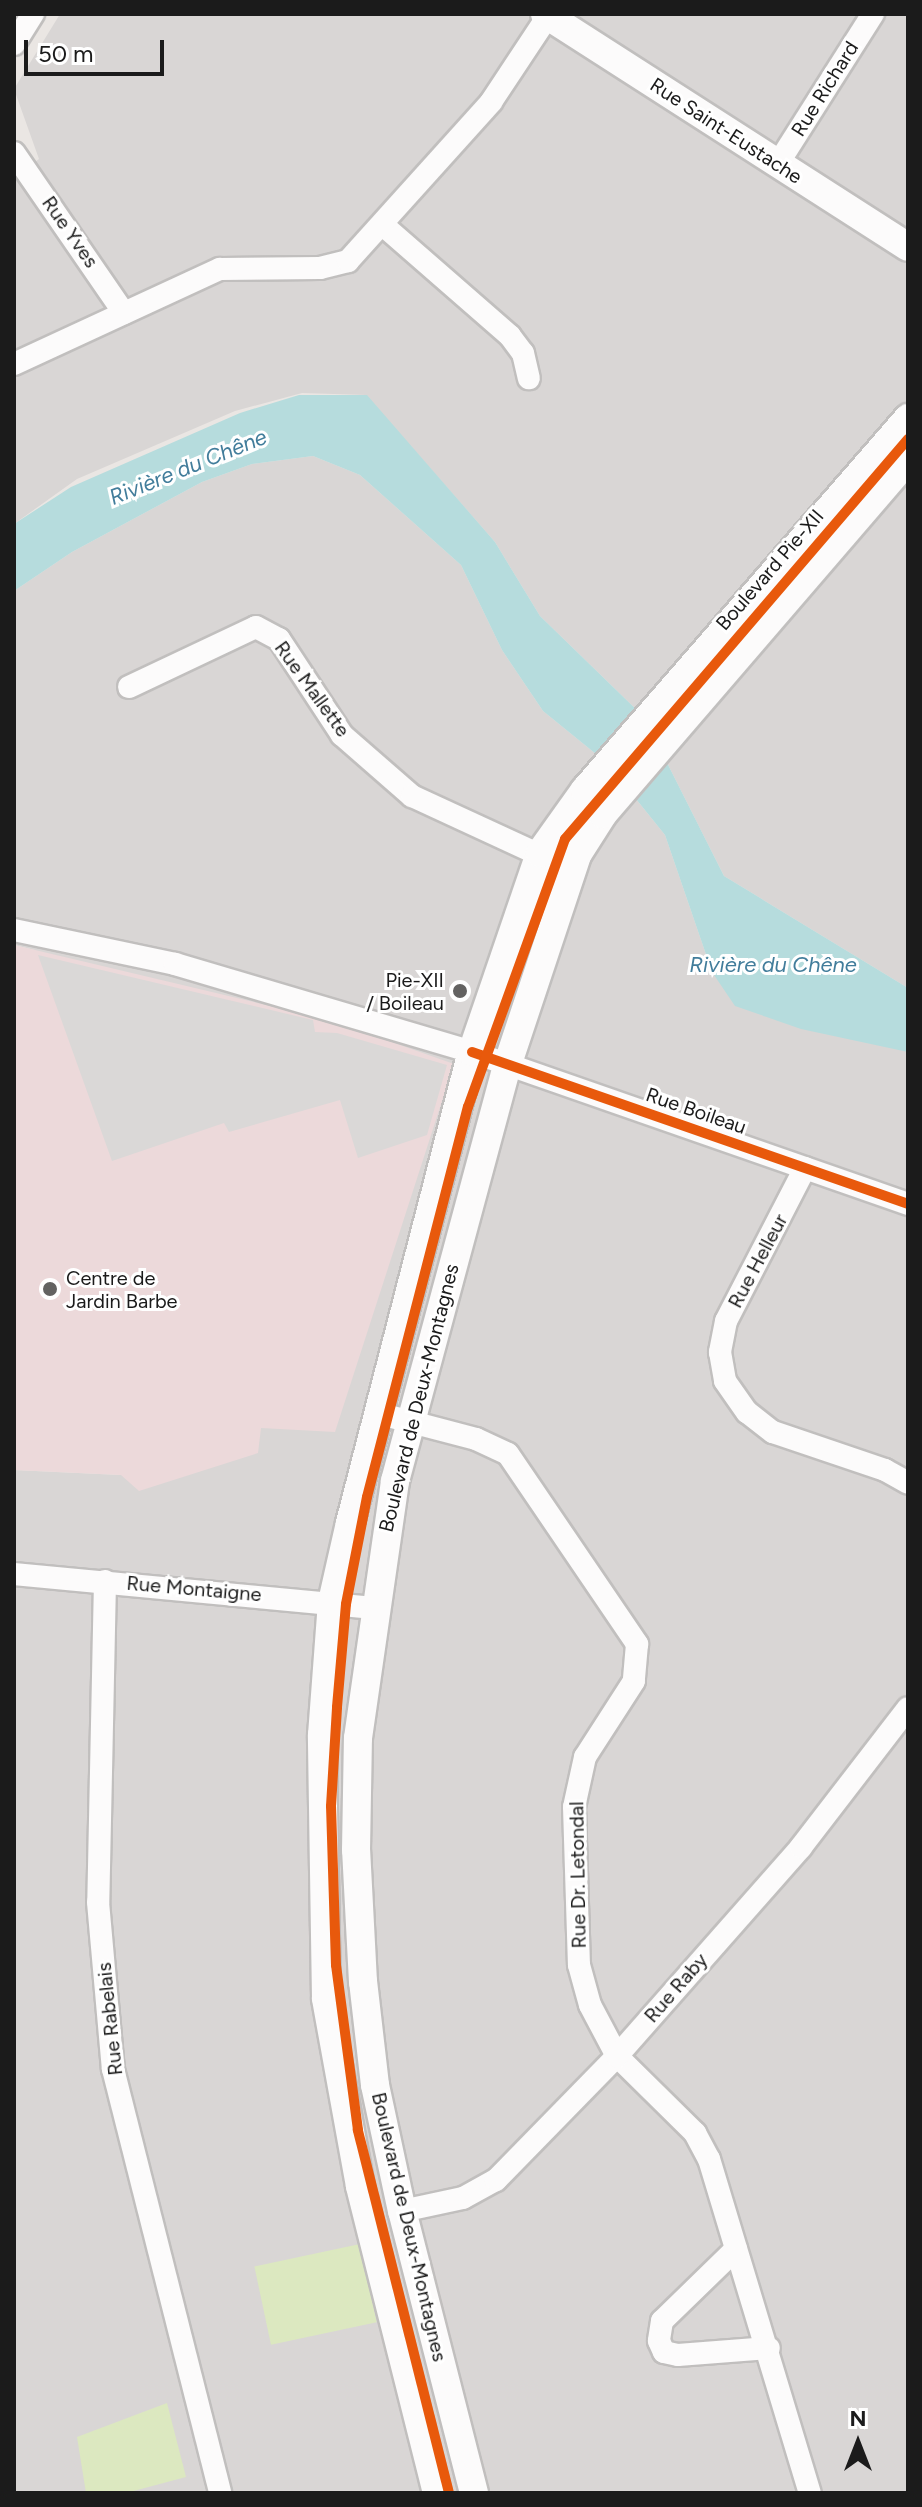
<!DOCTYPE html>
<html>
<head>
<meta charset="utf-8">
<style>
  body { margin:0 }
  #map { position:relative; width:922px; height:2507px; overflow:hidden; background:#eae6e3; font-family:Figtree,sans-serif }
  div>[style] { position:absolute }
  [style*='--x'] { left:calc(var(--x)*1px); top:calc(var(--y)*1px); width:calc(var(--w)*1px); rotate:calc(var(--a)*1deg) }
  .residential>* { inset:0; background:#d9d6d5 }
  .commercial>* { inset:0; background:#ecd9da }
  .grass>* { inset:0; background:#dce8c0; transform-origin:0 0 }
  .parking>* { inset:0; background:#dad8d7 }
  .water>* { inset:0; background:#b6dcdd }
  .roads { filter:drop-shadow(2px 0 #c1bfbe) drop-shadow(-2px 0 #c1bfbe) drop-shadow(0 2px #c1bfbe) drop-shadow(0 -2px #c1bfbe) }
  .minor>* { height:22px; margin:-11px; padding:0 11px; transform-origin:11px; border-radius:11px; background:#fcfbfb }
  .tertiary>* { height:28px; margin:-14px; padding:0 14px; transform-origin:14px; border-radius:14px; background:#fcfbfb }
  .cycleway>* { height:10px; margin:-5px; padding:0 5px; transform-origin:5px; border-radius:5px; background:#e8590c }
  .dots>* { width:22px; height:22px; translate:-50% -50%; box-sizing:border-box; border:4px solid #fff; border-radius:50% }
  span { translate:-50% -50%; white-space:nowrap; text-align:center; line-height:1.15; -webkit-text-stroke:6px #fff; paint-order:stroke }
  .street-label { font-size:20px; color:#1b1b1b }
  .poi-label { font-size:20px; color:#1b1b1b }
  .right { translate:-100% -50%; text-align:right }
  .left { translate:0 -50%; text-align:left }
  .water-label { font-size:22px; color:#427d9b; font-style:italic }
  .frame { position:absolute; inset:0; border:16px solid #1b1b1b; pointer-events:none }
  .north { position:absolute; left:818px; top:2403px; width:80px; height:80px; -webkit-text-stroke:6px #fff; paint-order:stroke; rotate:0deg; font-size:22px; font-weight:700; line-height:32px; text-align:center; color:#1b1b1b }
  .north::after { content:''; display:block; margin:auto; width:28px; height:36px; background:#1b1b1b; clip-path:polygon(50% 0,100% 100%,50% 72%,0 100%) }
  .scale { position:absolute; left:24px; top:40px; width:140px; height:36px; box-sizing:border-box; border:4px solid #1b1b1b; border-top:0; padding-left:10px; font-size:24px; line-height:28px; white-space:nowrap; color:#1b1b1b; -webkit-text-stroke:6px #fff; paint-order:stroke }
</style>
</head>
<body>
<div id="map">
  <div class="residential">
    <i style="clip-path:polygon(60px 14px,908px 14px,908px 988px,724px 876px,644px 717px,540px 616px,495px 542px,366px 395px,302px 393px,235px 411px,77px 479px,14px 524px,14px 178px,39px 159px,14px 89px)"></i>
    <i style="clip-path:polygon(313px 456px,360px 475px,461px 565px,502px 650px,543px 711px,607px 763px,665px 835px,712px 972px,908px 1052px,908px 2493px,14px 2493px,14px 1470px,121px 1475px,35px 950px,14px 945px,14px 591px,72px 552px,202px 482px,252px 464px)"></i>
  </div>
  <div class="commercial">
    <i style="clip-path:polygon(14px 945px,329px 1020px,454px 1064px,335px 1432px,261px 1428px,258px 1453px,139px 1491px,121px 1475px,14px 1470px)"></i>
  </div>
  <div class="grass">
    <i style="left:360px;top:2244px;width:80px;height:108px;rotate:78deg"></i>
    <i style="clip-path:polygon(167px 2403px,186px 2477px,126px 2493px,86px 2493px,77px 2437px)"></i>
  </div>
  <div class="parking">
    <i style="clip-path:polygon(38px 955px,313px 1020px,315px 1032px,337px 1033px,447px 1065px,427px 1135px,358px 1158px,340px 1100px,229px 1132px,224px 1123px,112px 1161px)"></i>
  </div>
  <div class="water">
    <i style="clip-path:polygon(299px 395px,367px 395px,495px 542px,540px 616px,644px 717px,724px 876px,908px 988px,908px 1052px,801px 1029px,735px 1006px,712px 972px,665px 835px,607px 763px,543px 711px,502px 650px,461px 565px,360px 475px,313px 456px,252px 464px,202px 482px,72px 552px,14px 591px,14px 524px,71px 487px,240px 413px)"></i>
  </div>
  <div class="roads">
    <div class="minor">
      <i style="--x:14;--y:44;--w:36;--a:-58"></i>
      <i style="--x:14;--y:153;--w:194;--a:55.5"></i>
      <i style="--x:777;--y:165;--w:179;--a:-57.6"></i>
      <i style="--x:384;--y:226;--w:167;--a:41.1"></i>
      <i style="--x:510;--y:336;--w:21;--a:53"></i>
      <i style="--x:523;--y:353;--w:26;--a:77"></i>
      <i style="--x:14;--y:364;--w:227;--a:-24.8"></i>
      <i style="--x:220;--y:269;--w:100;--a:-0.6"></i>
      <i style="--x:320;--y:268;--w:29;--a:-14"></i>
      <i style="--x:348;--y:261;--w:214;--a:-48"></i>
      <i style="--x:491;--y:102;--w:103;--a:-56.5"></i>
      <i style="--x:129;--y:687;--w:140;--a:-25.3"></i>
      <i style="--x:256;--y:627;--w:26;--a:28"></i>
      <i style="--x:279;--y:639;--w:115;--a:56.7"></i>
      <i style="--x:342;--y:735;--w:93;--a:41.1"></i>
      <i style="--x:412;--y:796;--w:174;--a:24.8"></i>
      <i style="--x:14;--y:930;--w:165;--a:11.9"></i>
      <i style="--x:175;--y:964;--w:310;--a:16.5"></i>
      <i style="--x:472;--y:1052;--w:462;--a:19.2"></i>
      <i style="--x:805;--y:1168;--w:172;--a:117.3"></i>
      <i style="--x:726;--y:1321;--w:32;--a:101"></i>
      <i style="--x:720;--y:1352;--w:29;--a:80"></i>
      <i style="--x:725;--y:1381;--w:38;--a:55"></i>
      <i style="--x:747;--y:1412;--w:33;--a:38"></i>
      <i style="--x:773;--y:1432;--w:118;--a:18.7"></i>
      <i style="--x:885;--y:1470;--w:26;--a:29"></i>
      <i style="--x:377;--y:1413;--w:102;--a:14.7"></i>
      <i style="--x:476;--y:1439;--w:35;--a:25"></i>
      <i style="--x:508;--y:1454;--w:230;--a:55.8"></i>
      <i style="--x:637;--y:1644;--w:37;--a:95"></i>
      <i style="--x:634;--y:1681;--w:90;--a:122.8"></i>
      <i style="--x:585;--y:1757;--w:51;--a:102.4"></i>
      <i style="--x:574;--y:1807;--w:158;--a:88.2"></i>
      <i style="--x:579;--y:1965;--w:41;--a:74.6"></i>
      <i style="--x:590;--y:2005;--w:58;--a:62.1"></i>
      <i style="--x:617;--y:2056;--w:110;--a:44.6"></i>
      <i style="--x:695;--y:2133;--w:30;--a:62"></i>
      <i style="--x:709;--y:2159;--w:349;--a:73.2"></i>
      <i style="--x:14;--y:1574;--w:361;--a:5.4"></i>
      <i style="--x:105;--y:1581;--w:321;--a:91.2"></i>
      <i style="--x:98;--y:1902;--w:168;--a:84.9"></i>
      <i style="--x:113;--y:2069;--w:437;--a:75.8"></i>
      <i style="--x:402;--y:2211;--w:62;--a:-12"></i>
      <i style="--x:463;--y:2198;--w:38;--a:-29"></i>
      <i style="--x:496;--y:2180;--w:173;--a:-45.7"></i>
      <i style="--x:617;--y:2056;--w:278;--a:-48.6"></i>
      <i style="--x:801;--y:1847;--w:175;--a:-52.4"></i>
      <i style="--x:736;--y:2249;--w:103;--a:135.8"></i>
      <i style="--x:662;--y:2321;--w:20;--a:99"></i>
      <i style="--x:659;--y:2341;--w:12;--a:66"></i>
      <i style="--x:664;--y:2352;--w:14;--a:12"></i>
      <i style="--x:678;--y:2355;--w:91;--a:-4.4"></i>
    </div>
    <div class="tertiary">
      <i style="--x:545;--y:14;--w:431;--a:32.7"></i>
      <i style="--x:437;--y:2493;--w:317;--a:-104.1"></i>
      <i style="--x:360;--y:2186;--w:191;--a:-100.3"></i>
      <i style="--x:326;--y:1998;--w:263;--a:-90.9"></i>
      <i style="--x:322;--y:1735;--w:133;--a:-85.7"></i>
      <i style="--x:332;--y:1602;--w:81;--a:-77.2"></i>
      <i style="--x:350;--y:1523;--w:487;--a:-75.5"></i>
      <i style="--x:472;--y:1052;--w:210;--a:-71.1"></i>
      <i style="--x:540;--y:853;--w:77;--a:-54.5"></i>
      <i style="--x:585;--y:790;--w:493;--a:-49"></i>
      <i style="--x:474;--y:2493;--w:291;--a:-104.3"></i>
      <i style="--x:402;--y:2211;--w:129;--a:-102.1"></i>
      <i style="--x:375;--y:2085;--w:104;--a:-96.6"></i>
      <i style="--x:363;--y:1982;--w:132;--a:-93"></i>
      <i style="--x:356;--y:1850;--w:112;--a:-89"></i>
      <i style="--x:358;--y:1738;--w:260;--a:-81.8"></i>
      <i style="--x:395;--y:1481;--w:433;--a:-74.9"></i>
      <i style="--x:508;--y:1063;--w:219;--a:-71.6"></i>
      <i style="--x:577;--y:855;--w:49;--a:-57.6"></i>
      <i style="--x:603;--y:814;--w:467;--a:-49.3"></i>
    </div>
  </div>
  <div class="cycleway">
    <i style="--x:472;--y:1052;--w:462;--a:19.2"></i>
    <i style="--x:449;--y:2493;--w:374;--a:-104.1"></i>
    <i style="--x:358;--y:2130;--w:166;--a:-97.6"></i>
    <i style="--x:336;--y:1965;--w:159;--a:-91.8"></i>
    <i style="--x:331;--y:1806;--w:99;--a:-86.5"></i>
    <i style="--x:337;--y:1707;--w:103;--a:-85"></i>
    <i style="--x:346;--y:1604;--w:109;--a:-78.9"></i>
    <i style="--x:367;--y:1497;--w:403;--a:-75.5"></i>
    <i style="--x:468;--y:1107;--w:285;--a:-70.1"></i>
    <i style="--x:565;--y:839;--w:527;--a:-49.39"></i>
  </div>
  <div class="dots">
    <i style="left:460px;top:991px;background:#636261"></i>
    <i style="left:50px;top:1289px;background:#636261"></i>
  </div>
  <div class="street-label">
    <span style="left:825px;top:89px;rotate:-58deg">Rue Richard</span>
    <span style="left:726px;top:131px;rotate:33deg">Rue Saint-Eustache</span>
    <span style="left:70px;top:232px;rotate:55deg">Rue Yves</span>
    <span style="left:770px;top:570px;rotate:-49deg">Boulevard Pie-XII</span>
    <span style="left:312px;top:689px;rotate:54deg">Rue Mallette</span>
    <span style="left:696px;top:1111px;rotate:19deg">Rue Boileau</span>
    <span style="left:758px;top:1261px;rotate:-62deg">Rue Helleur</span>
    <span style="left:419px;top:1398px;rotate:-76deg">Boulevard de Deux-Montagnes</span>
    <span style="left:194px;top:1589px;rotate:5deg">Rue Montaigne</span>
    <span style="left:578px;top:1875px;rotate:-91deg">Rue Dr. Letondal</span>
    <span style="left:676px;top:1988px;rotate:-49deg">Rue Raby</span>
    <span style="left:110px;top:2019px;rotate:-96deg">Rue Rabelais</span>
    <span style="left:409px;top:2227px;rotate:77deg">Boulevard de Deux-Montagnes</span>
  </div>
  <div class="poi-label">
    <span class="right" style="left:444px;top:992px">Pie-XII<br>/ Boileau</span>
    <span class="left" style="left:66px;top:1290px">Centre de<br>Jardin Barbe</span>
  </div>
  <div class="water-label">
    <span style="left:188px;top:467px;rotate:-22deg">Rivière du Chêne</span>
    <span style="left:773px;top:965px">Rivière du Chêne</span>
  </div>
  <div class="frame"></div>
  <div class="north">N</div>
  <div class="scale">50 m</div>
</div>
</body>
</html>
